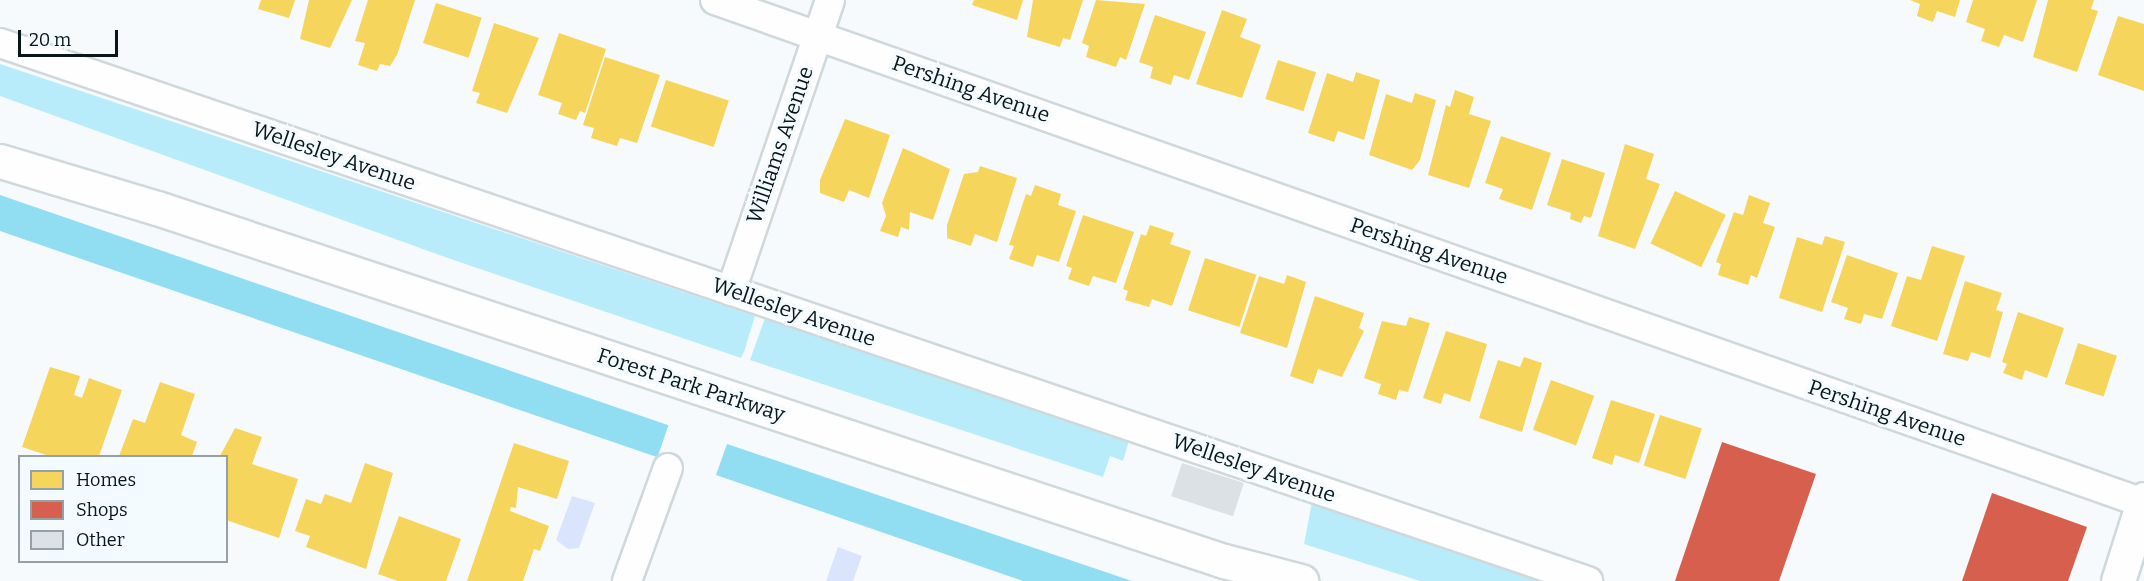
<!DOCTYPE html>
<html>
<head>
<meta charset="utf-8">
<style>
  body { margin:0 }
  #map { position:relative; width:2144px; height:581px; overflow:hidden; background:#f6fafc; font-family:Bitter,serif }
  div>[style] { position:absolute }
  [style*='--x'] { left:calc(var(--x)*1px); top:calc(var(--y)*1px); width:calc(var(--w)*1px); rotate:calc(var(--a)*1deg) }
  .green>* { inset:0; background:#b8ecfb }
  .forest>* { inset:0; background:#91def3; transform-origin:0 0 }
  .water>* { inset:0; background:#dbe4fd }
  .homes>* { inset:0; background:#f6d55c; transform-origin:0 0 }
  .shops>* { inset:0; background:#d6604d }
  .building>* { inset:0; background:#dce1e5; transform-origin:0 0 }
  .roads { filter:drop-shadow(2px 0 #cfd8db) drop-shadow(-2px 0 #cfd8db) drop-shadow(0 2px #cfd8db) drop-shadow(0 -2px #cfd8db) }
  .street>* { height:28px; margin:-14px; padding:0 14px; transform-origin:14px; border-radius:14px; background:#fefeff }
  .secondary>* { height:33px; margin:-16.5px; padding:0 16.5px; transform-origin:16.5px; border-radius:16.5px; background:#fefeff }
  .primary>* { height:33px; margin:-16.5px; padding:0 16.5px; transform-origin:16.5px; border-radius:16.5px; background:#fefeff }
  span { translate:-50% -50%; white-space:nowrap; text-align:center; line-height:1.15; -webkit-text-stroke:6px #f4fbfe; paint-order:stroke }
  .street-label { font-size:21px; color:#08161b }
  .legend { position:absolute; left:18px; top:455px; width:210px; height:108px; box-sizing:border-box; background:#f4fbfe; border:2px solid #969fa3; margin:0; padding:8px 10px; list-style:none; font-size:18px; color:#08161b }
  .legend li { display:flex; align-items:center; gap:12px; height:30px }
  .legend b { width:30px; border:2px solid #969fa3 }
  .scale { position:absolute; left:18px; top:30px; width:100px; height:27px; box-sizing:border-box; border:3px solid #08161b; border-top:0; padding-left:8px; font-size:18px; line-height:21px; white-space:nowrap; color:#08161b; -webkit-text-stroke:4px #f4fbfe; paint-order:stroke }
</style>
</head>
<body>
<div id="map">
  <div class="green">
    <i style="clip-path:polygon(0 64px,755px 316px,744px 352px,741px 358px,445px 257px,0 96px)"></i>
    <i style="clip-path:polygon(765px 318px,1129px 441px,1123px 461px,1110px 456px,1103px 477px,750px 360px)"></i>
    <i style="clip-path:polygon(1312px 502px,1547px 581px,1420px 581px,1304px 544px)"></i>
  </div>
  <div class="forest">
    <i style="left:0;top:195px;width:707px;height:34px;rotate:19deg"></i>
    <i style="clip-path:polygon(727px 444px,1132px 581px,1023px 581px,716px 475px)"></i>
  </div>
  <div class="water">
    <i style="clip-path:polygon(572px 496px,595px 503px,579px 548px,568px 549px,556px 540px)"></i>
    <i style="clip-path:polygon(838px 547px,862px 556px,853px 581px,826px 581px)"></i>
  </div>
  <div class="homes">
    <i style="clip-path:polygon(261px 0,295px 0,289px 18px,258px 9px)"></i>
    <i style="clip-path:polygon(309px 0,352px 0,330px 48px,300px 39px)"></i>
    <i style="clip-path:polygon(368px 0,415px 0,397px 55px,390px 66px,380px 64px,377px 71px,358px 65px,365px 43px,355px 41px)"></i>
    <i style="clip-path:polygon(974px 0,1023px 0,1017px 20px,972px 5px)"></i>
    <i style="clip-path:polygon(1033px 0,1083px 0,1070px 40px,1063px 38px,1060px 47px,1027px 37px)"></i>
    <i style="clip-path:polygon(1096px 0,1145px 4px,1126px 60px,1120px 57px,1116px 67px,1086px 57px,1089px 46px,1082px 43px)"></i>
    <i style="clip-path:polygon(1910px 0,1960px 0,1955px 17px,1937px 11px,1933px 22px,1917px 16px,1920px 4px)"></i>
    <i style="clip-path:polygon(1973px 0,2037px 0,2023px 42px,2004px 35px,1999px 47px,1981px 41px,1985px 29px,1966px 22px)"></i>
    <i style="clip-path:polygon(2048px 0,2094px 0,2091px 9px,2098px 11px,2077px 72px,2033px 57px)"></i>
    <i style="left:436px;top:3px;width:48px;height:42px;rotate:18deg"></i>
    <i style="clip-path:polygon(1222px 10px,1247px 19px,1240px 37px,1261px 45px,1242px 98px,1196px 84px)"></i>
    <i style="clip-path:polygon(1155px 15px,1206px 32px,1189px 80px,1174px 75px,1171px 85px,1150px 78px,1153px 67px,1139px 62px)"></i>
    <i style="clip-path:polygon(2118px 16px,2144px 24px,2144px 91px,2098px 75px)"></i>
    <i style="clip-path:polygon(494px 23px,539px 38px,507px 113px,476px 103px,480px 93px,472px 91px)"></i>
    <i style="clip-path:polygon(559px 33px,606px 49px,585px 113px,580px 111px,576px 120px,558px 114px,562px 103px,538px 95px)"></i>
    <i style="clip-path:polygon(605px 57px,660px 75px,637px 143px,620px 138px,617px 146px,591px 138px,594px 128px,583px 125px)"></i>
    <i style="left:1278px;top:60px;width:40px;height:41px;rotate:18deg"></i>
    <i style="clip-path:polygon(1356px 72px,1380px 80px,1364px 140px,1338px 131px,1334px 142px,1308px 133px,1327px 73px,1353px 82px)"></i>
    <i style="left:666px;top:80px;width:66px;height:49px;rotate:18deg"></i>
    <i style="clip-path:polygon(1455px 90px,1474px 97px,1469px 114px,1491px 121px,1469px 188px,1428px 175px,1446px 105px,1450px 107px)"></i>
    <i style="clip-path:polygon(1415px 93px,1436px 100px,1420px 160px,1412px 170px,1369px 155px,1386px 94px,1412px 103px)"></i>
    <i style="clip-path:polygon(845px 119px,890px 135px,869px 198px,849px 190px,844px 202px,820px 193px,820px 180px)"></i>
    <i style="clip-path:polygon(1501px 136px,1551px 153px,1532px 210px,1499px 199px,1503px 189px,1485px 183px)"></i>
    <i style="clip-path:polygon(1625px 144px,1654px 154px,1646px 179px,1660px 184px,1635px 249px,1598px 236px)"></i>
    <i style="clip-path:polygon(903px 148px,950px 169px,933px 220px,910px 212px,909px 230px,901px 227px,898px 237px,880px 231px,886px 216px,882px 203px)"></i>
    <i style="clip-path:polygon(1562px 159px,1605px 173px,1591px 218px,1584px 216px,1581px 223px,1570px 219px,1571px 213px,1547px 205px)"></i>
    <i style="clip-path:polygon(980px 166px,1017px 178px,997px 242px,975px 234px,971px 246px,947px 238px,947px 225px,964px 174px,978px 172px)"></i>
    <i style="clip-path:polygon(1035px 185px,1061px 194px,1058px 205px,1076px 211px,1059px 262px,1037px 255px,1033px 267px,1009px 259px,1014px 246px,1009px 245px,1026px 194px,1031px 196px)"></i>
    <i style="left:1675px;top:191px;width:56px;height:58px;rotate:25deg"></i>
    <i style="clip-path:polygon(1749px 195px,1770px 203px,1763px 223px,1775px 227px,1757px 278px,1751px 275px,1748px 285px,1718px 275px,1721px 264px,1716px 262px,1734px 212px,1743px 215px)"></i>
    <i style="clip-path:polygon(1083px 215px,1134px 232px,1116px 283px,1093px 276px,1089px 286px,1068px 279px,1072px 268px,1066px 266px)"></i>
    <i style="clip-path:polygon(1150px 225px,1174px 233px,1170px 244px,1191px 251px,1172px 306px,1152px 299px,1149px 307px,1125px 300px,1128px 291px,1123px 289px,1141px 234px,1146px 236px)"></i>
    <i style="clip-path:polygon(1825px 236px,1845px 242px,1822px 312px,1779px 298px,1797px 237px,1822px 245px)"></i>
    <i style="clip-path:polygon(1932px 246px,1965px 256px,1937px 341px,1891px 326px,1907px 276px,1921px 280px)"></i>
    <i style="clip-path:polygon(1847px 255px,1898px 273px,1882px 319px,1864px 314px,1861px 324px,1844px 319px,1848px 308px,1831px 302px)"></i>
    <i style="left:1205px;top:258px;width:54px;height:55px;rotate:18deg"></i>
    <i style="clip-path:polygon(1287px 275px,1306px 282px,1287px 348px,1240px 333px,1259px 276px,1284px 284px)"></i>
    <i style="clip-path:polygon(1965px 281px,2002px 293px,1996px 310px,2003px 312px,1990px 358px,1971px 352px,1968px 361px,1943px 354px)"></i>
    <i style="clip-path:polygon(1315px 296px,1364px 313px,1359px 328px,1364px 331px,1342px 377px,1318px 369px,1313px 384px,1290px 376px)"></i>
    <i style="clip-path:polygon(2018px 312px,2064px 328px,2047px 378px,2025px 370px,2022px 380px,2003px 373px,2007px 364px,2002px 362px)"></i>
    <i style="clip-path:polygon(1409px 317px,1430px 323px,1408px 392px,1399px 390px,1396px 400px,1378px 394px,1381px 384px,1364px 378px,1382px 321px,1406px 326px)"></i>
    <i style="clip-path:polygon(1446px 331px,1487px 344px,1470px 402px,1444px 393px,1441px 404px,1423px 398px)"></i>
    <i style="left:2078px;top:343px;width:41px;height:43px;rotate:18deg"></i>
    <i style="clip-path:polygon(1524px 357px,1542px 363px,1522px 432px,1479px 418px,1498px 360px,1520px 367px)"></i>
    <i style="clip-path:polygon(50px 367px,80px 376px,74px 395px,82px 398px,89px 378px,122px 390px,99px 456px,49px 456px,22px 447px)"></i>
    <i style="left:1551px;top:380px;width:46px;height:53px;rotate:20deg"></i>
    <i style="clip-path:polygon(160px 382px,195px 394px,181px 435px,197px 442px,192px 456px,119px 456px,133px 419px,145px 423px)"></i>
    <i style="clip-path:polygon(1611px 400px,1655px 414px,1639px 463px,1615px 455px,1612px 465px,1592px 458px)"></i>
    <i style="left:1660px;top:415px;width:44px;height:53px;rotate:18deg"></i>
    <i style="clip-path:polygon(235px 428px,262px 437px,252px 464px,298px 479px,279px 538px,226px 520px,226px 456px,220px 456px)"></i>
    <i style="clip-path:polygon(514px 443px,569px 461px,557px 499px,518px 487px,516px 508px,511px 507px,510px 511px,549px 526px,540px 551px,534px 549px,523px 581px,467px 581px)"></i>
    <i style="clip-path:polygon(365px 463px,393px 473px,366px 569px,306px 547px,310px 536px,295px 531px,306px 499px,321px 504px,325px 494px,351px 503px)"></i>
    <i style="clip-path:polygon(399px 516px,461px 539px,446px 581px,398px 581px,378px 574px)"></i>
  </div>
  <div class="shops">
    <i style="clip-path:polygon(1722px 442px,1816px 474px,1779px 581px,1675px 581px)"></i>
    <i style="clip-path:polygon(1992px 493px,2087px 527px,2068px 581px,1962px 581px)"></i>
  </div>
  <div class="building">
    <i style="left:1182px;top:463px;width:65px;height:35px;rotate:18deg"></i>
  </div>
  <div class="roads">
    <div class="street">
      <i style="--x:715;--y:0;--w:1514;--a:19.4"></i>
      <i style="--x:0;--y:43;--w:1677;--a:18.72"></i>
      <i style="--x:731;--y:291;--w:307;--a:-71.2"></i>
      <i style="--x:627;--y:581;--w:120;--a:-70.1"></i>
    </div>
    <div class="secondary">
      <i style="--x:2118;--y:581;--w:86;--a:-72.4"></i>
    </div>
    <div class="primary">
      <i style="--x:0;--y:161;--w:164;--a:16.7"></i>
      <i style="--x:157;--y:208;--w:1124;--a:18.31"></i>
      <i style="--x:1224;--y:561;--w:80;--a:14.6"></i>
    </div>
  </div>
  <div class="street-label">
    <span style="left:971px;top:89px;rotate:19deg">Pershing Avenue</span>
    <span style="left:780px;top:145px;rotate:-71deg">Williams Avenue</span>
    <span style="left:334px;top:156px;rotate:19deg">Wellesley Avenue</span>
    <span style="left:1429px;top:251px;rotate:19deg">Pershing Avenue</span>
    <span style="left:794px;top:312px;rotate:19deg">Wellesley Avenue</span>
    <span style="left:691px;top:385px;rotate:18deg">Forest Park Parkway</span>
    <span style="left:1887px;top:413px;rotate:19deg">Pershing Avenue</span>
    <span style="left:1254px;top:468px;rotate:19deg">Wellesley Avenue</span>
  </div>
  <ul class="legend">
  <li><b style="height:16px;background:#f6d55c"></b>Homes</li>
  <li><b style="height:16px;background:#d6604d"></b>Shops</li>
  <li><b style="height:16px;background:#dce1e5"></b>Other</li>
  </ul>
  <div class="scale">20 m</div>
</div>
</body>
</html>
